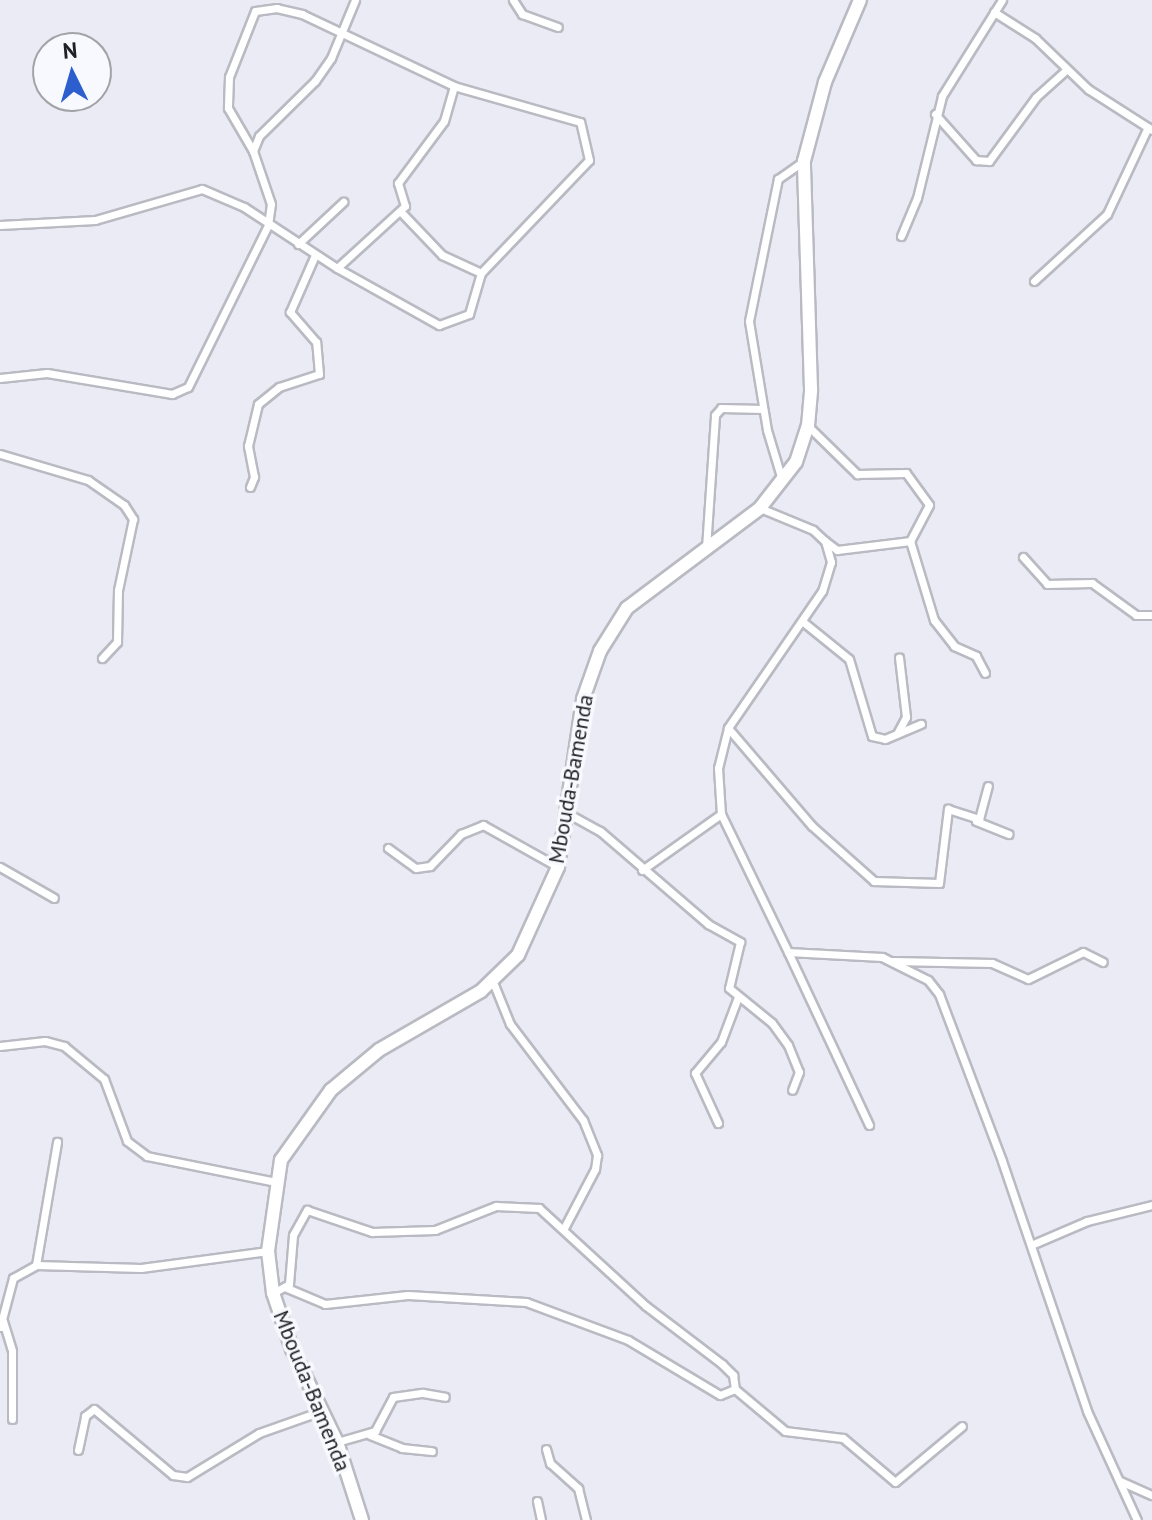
<!DOCTYPE html>
<html>
<head>
<meta charset="utf-8">
<style>
  body { margin:0 }
  #map { position:relative; width:1152px; height:1520px; overflow:hidden; background:#eaebf4; font-family:"PT Sans",sans-serif }
  div>[style] { position:absolute }
  [style*='--x'] { left:calc(var(--x)*1px); top:calc(var(--y)*1px); width:calc(var(--w)*1px); rotate:calc(var(--a)*1deg) }
  .roads { filter:drop-shadow(2px 0 #b9bac2) drop-shadow(-2px 0 #b9bac2) drop-shadow(0 2px #b9bac2) drop-shadow(0 -2px #b9bac2) }
  .minor>* { height:7px; margin:-3.5px; padding:0 3.5px; transform-origin:3.5px; border-radius:3.5px; background:#fff }
  .trunk>* { height:12px; margin:-6px; padding:0 6px; transform-origin:6px; border-radius:6px; background:#fff }
  span { translate:-50% -50%; white-space:nowrap; text-align:center; line-height:1.15; -webkit-text-stroke:7px #f8f9fe; paint-order:stroke }
  .street-label { font-size:22px; color:#202124 }
  .north { position:absolute; left:32px; top:32px; width:80px; height:80px; box-sizing:border-box; background:#f8f9fe; border:2px solid #a2a3a7; border-radius:50%; rotate:355deg; font-size:22px; font-weight:700; line-height:32px; text-align:center; color:#202124 }
  .north::after { content:''; display:block; margin:auto; width:28px; height:36px; background:#2d5ecd; clip-path:polygon(50% 0,100% 100%,50% 72%,0 100%) }
</style>
</head>
<body>
<div id="map">
  <div class="roads">
    <div class="minor">
      <i style="--x:513;--y:0;--w:17;--a:57"></i>
      <i style="--x:522;--y:14;--w:38;--a:20"></i>
      <i style="--x:994;--y:12;--w:49;--a:32.4"></i>
      <i style="--x:1035;--y:38;--w:74;--a:43.9"></i>
      <i style="--x:1088;--y:89;--w:76;--a:32.6"></i>
      <i style="--x:935;--y:114;--w:62;--a:48.3"></i>
      <i style="--x:976;--y:160;--w:13;--a:4"></i>
      <i style="--x:989;--y:161;--w:79;--a:-53.7"></i>
      <i style="--x:1036;--y:97;--w:40;--a:-42"></i>
      <i style="--x:400;--y:211;--w:61;--a:46.3"></i>
      <i style="--x:442;--y:255;--w:43;--a:24.8"></i>
      <i style="--x:0;--y:225;--w:95;--a:-3"></i>
      <i style="--x:95;--y:220;--w:111;--a:-16.2"></i>
      <i style="--x:202;--y:189;--w:46;--a:23.2"></i>
      <i style="--x:244;--y:207;--w:111;--a:33.3"></i>
      <i style="--x:337;--y:268;--w:117;--a:29.2"></i>
      <i style="--x:439;--y:325;--w:32;--a:-20"></i>
      <i style="--x:469;--y:314;--w:43;--a:-73.7"></i>
      <i style="--x:481;--y:273;--w:156;--a:-46.3"></i>
      <i style="--x:589;--y:160;--w:39;--a:-103"></i>
      <i style="--x:580;--y:122;--w:131;--a:-164.1"></i>
      <i style="--x:454;--y:86;--w:168;--a:-154.7"></i>
      <i style="--x:302;--y:14;--w:26;--a:-167"></i>
      <i style="--x:277;--y:8;--w:22;--a:172"></i>
      <i style="--x:255;--y:11;--w:71;--a:111.5"></i>
      <i style="--x:229;--y:77;--w:31;--a:92"></i>
      <i style="--x:228;--y:108;--w:50;--a:59.8"></i>
      <i style="--x:901;--y:236;--w:41;--a:-67.2"></i>
      <i style="--x:917;--y:198;--w:105;--a:-76.2"></i>
      <i style="--x:942;--y:96;--w:113;--a:-58"></i>
      <i style="--x:298;--y:244;--w:62;--a:-43"></i>
      <i style="--x:337;--y:268;--w:92;--a:-42.4"></i>
      <i style="--x:405;--y:206;--w:24;--a:-107"></i>
      <i style="--x:398;--y:183;--w:77;--a:-53.4"></i>
      <i style="--x:444;--y:121;--w:36;--a:-74"></i>
      <i style="--x:1034;--y:281;--w:99;--a:-42.5"></i>
      <i style="--x:1107;--y:214;--w:96;--a:-64.8"></i>
      <i style="--x:0;--y:378;--w:47;--a:-6.1"></i>
      <i style="--x:47;--y:373;--w:127;--a:9.5"></i>
      <i style="--x:172;--y:394;--w:17;--a:-24"></i>
      <i style="--x:188;--y:387;--w:181;--a:-63.7"></i>
      <i style="--x:268;--y:225;--w:21;--a:-82"></i>
      <i style="--x:271;--y:204;--w:56;--a:-108.8"></i>
      <i style="--x:253;--y:151;--w:16;--a:-68"></i>
      <i style="--x:259;--y:136;--w:78;--a:-44.5"></i>
      <i style="--x:315;--y:81;--w:28;--a:-55"></i>
      <i style="--x:331;--y:58;--w:63;--a:-67.5"></i>
      <i style="--x:808;--y:426;--w:69;--a:44.4"></i>
      <i style="--x:857;--y:474;--w:49;--a:-1.2"></i>
      <i style="--x:906;--y:473;--w:39;--a:54"></i>
      <i style="--x:929;--y:505;--w:41;--a:117.8"></i>
      <i style="--x:0;--y:454;--w:92;--a:16.5"></i>
      <i style="--x:88;--y:480;--w:44;--a:34.8"></i>
      <i style="--x:124;--y:505;--w:17;--a:57"></i>
      <i style="--x:133;--y:519;--w:73;--a:101.9"></i>
      <i style="--x:118;--y:590;--w:52;--a:91.1"></i>
      <i style="--x:117;--y:642;--w:22;--a:133"></i>
      <i style="--x:782;--y:480;--w:52;--a:-106.7"></i>
      <i style="--x:767;--y:430;--w:110;--a:-99.4"></i>
      <i style="--x:749;--y:321;--w:145;--a:-78.5"></i>
      <i style="--x:778;--y:179;--w:32;--a:-35"></i>
      <i style="--x:250;--y:487;--w:11;--a:-68"></i>
      <i style="--x:254;--y:477;--w:32;--a:-101"></i>
      <i style="--x:248;--y:446;--w:43;--a:-76.6"></i>
      <i style="--x:258;--y:404;--w:27;--a:-39"></i>
      <i style="--x:279;--y:387;--w:42;--a:-18"></i>
      <i style="--x:319;--y:374;--w:32;--a:-95"></i>
      <i style="--x:316;--y:342;--w:40;--a:-131"></i>
      <i style="--x:290;--y:312;--w:62;--a:-66.3"></i>
      <i style="--x:760;--y:508;--w:57;--a:22.5"></i>
      <i style="--x:813;--y:530;--w:16;--a:43"></i>
      <i style="--x:825;--y:541;--w:22;--a:74"></i>
      <i style="--x:831;--y:562;--w:30;--a:107"></i>
      <i style="--x:822;--y:591;--w:166;--a:124.5"></i>
      <i style="--x:728;--y:728;--w:41;--a:104"></i>
      <i style="--x:718;--y:768;--w:46;--a:86.3"></i>
      <i style="--x:721;--y:814;--w:153;--a:64.1"></i>
      <i style="--x:788;--y:952;--w:94;--a:3"></i>
      <i style="--x:882;--y:957;--w:51;--a:26.6"></i>
      <i style="--x:928;--y:980;--w:18;--a:52"></i>
      <i style="--x:939;--y:994;--w:178;--a:69.3"></i>
      <i style="--x:1002;--y:1161;--w:264;--a:71.2"></i>
      <i style="--x:1087;--y:1411;--w:120;--a:65.4"></i>
      <i style="--x:825;--y:541;--w:15;--a:37"></i>
      <i style="--x:837;--y:550;--w:74;--a:-7"></i>
      <i style="--x:910;--y:541;--w:83;--a:73.1"></i>
      <i style="--x:934;--y:620;--w:33;--a:52"></i>
      <i style="--x:954;--y:646;--w:24;--a:24"></i>
      <i style="--x:976;--y:656;--w:19;--a:62"></i>
      <i style="--x:706;--y:548;--w:133;--a:-86.1"></i>
      <i style="--x:715;--y:415;--w:9;--a:-49"></i>
      <i style="--x:721;--y:408;--w:42;--a:1.4"></i>
      <i style="--x:1023;--y:557;--w:36;--a:48"></i>
      <i style="--x:1047;--y:584;--w:45;--a:-1.3"></i>
      <i style="--x:1092;--y:583;--w:54;--a:36"></i>
      <i style="--x:1136;--y:615;--w:16;--a:0"></i>
      <i style="--x:802;--y:621;--w:60;--a:39"></i>
      <i style="--x:849;--y:659;--w:80;--a:73.4"></i>
      <i style="--x:872;--y:736;--w:13;--a:13"></i>
      <i style="--x:885;--y:739;--w:39;--a:-23"></i>
      <i style="--x:728;--y:728;--w:129;--a:49.4"></i>
      <i style="--x:812;--y:826;--w:83;--a:41.6"></i>
      <i style="--x:874;--y:881;--w:65;--a:1.8"></i>
      <i style="--x:939;--y:883;--w:75;--a:-83.1"></i>
      <i style="--x:948;--y:809;--w:33;--a:18"></i>
      <i style="--x:979;--y:819;--w:34;--a:-75"></i>
      <i style="--x:898;--y:732;--w:17;--a:-62"></i>
      <i style="--x:906;--y:717;--w:60;--a:-96.7"></i>
      <i style="--x:567;--y:813;--w:38;--a:29"></i>
      <i style="--x:600;--y:831;--w:143;--a:40.7"></i>
      <i style="--x:708;--y:924;--w:37;--a:29"></i>
      <i style="--x:740;--y:942;--w:47;--a:103.4"></i>
      <i style="--x:729;--y:988;--w:55;--a:39.1"></i>
      <i style="--x:772;--y:1023;--w:27;--a:54"></i>
      <i style="--x:788;--y:1045;--w:29;--a:68"></i>
      <i style="--x:799;--y:1072;--w:19;--a:111"></i>
      <i style="--x:976;--y:821;--w:35;--a:22"></i>
      <i style="--x:388;--y:848;--w:34;--a:36"></i>
      <i style="--x:416;--y:868;--w:14;--a:-8"></i>
      <i style="--x:430;--y:866;--w:45;--a:-45.9"></i>
      <i style="--x:461;--y:834;--w:24;--a:-22"></i>
      <i style="--x:483;--y:825;--w:86;--a:29.2"></i>
      <i style="--x:0;--y:867;--w:62;--a:29.9"></i>
      <i style="--x:642;--y:870;--w:97;--a:-35.3"></i>
      <i style="--x:788;--y:952;--w:191;--a:64.9"></i>
      <i style="--x:893;--y:961;--w:99;--a:1.2"></i>
      <i style="--x:992;--y:963;--w:39;--a:24"></i>
      <i style="--x:1028;--y:979;--w:61;--a:-26.1"></i>
      <i style="--x:1083;--y:952;--w:22;--a:27"></i>
      <i style="--x:493;--y:982;--w:45;--a:68"></i>
      <i style="--x:510;--y:1024;--w:121;--a:52.8"></i>
      <i style="--x:583;--y:1120;--w:38;--a:68"></i>
      <i style="--x:597;--y:1155;--w:14;--a:98"></i>
      <i style="--x:595;--y:1169;--w:67;--a:117.7"></i>
      <i style="--x:0;--y:1046;--w:45;--a:-6.3"></i>
      <i style="--x:45;--y:1041;--w:20;--a:15"></i>
      <i style="--x:64;--y:1046;--w:52;--a:39.5"></i>
      <i style="--x:104;--y:1079;--w:66;--a:69.6"></i>
      <i style="--x:127;--y:1141;--w:25;--a:37"></i>
      <i style="--x:147;--y:1156;--w:132;--a:11.4"></i>
      <i style="--x:718;--y:1123;--w:55;--a:-114.7"></i>
      <i style="--x:695;--y:1073;--w:40;--a:-50"></i>
      <i style="--x:721;--y:1042;--w:48;--a:-69.3"></i>
      <i style="--x:1031;--y:1245;--w:61;--a:-23.2"></i>
      <i style="--x:1087;--y:1221;--w:67;--a:-13.8"></i>
      <i style="--x:36;--y:1265;--w:125;--a:-80.3"></i>
      <i style="--x:287;--y:1288;--w:41;--a:22.8"></i>
      <i style="--x:325;--y:1304;--w:83;--a:-6.2"></i>
      <i style="--x:408;--y:1295;--w:118;--a:3.4"></i>
      <i style="--x:526;--y:1302;--w:109;--a:20.4"></i>
      <i style="--x:628;--y:1340;--w:107;--a:30.9"></i>
      <i style="--x:720;--y:1395;--w:16;--a:-22"></i>
      <i style="--x:273;--y:1293;--w:18;--a:-29"></i>
      <i style="--x:289;--y:1284;--w:49;--a:-85.3"></i>
      <i style="--x:293;--y:1235;--w:29;--a:-61"></i>
      <i style="--x:307;--y:1210;--w:69;--a:18.7"></i>
      <i style="--x:372;--y:1232;--w:63;--a:-1.8"></i>
      <i style="--x:435;--y:1230;--w:66;--a:-21.5"></i>
      <i style="--x:496;--y:1206;--w:43;--a:2.7"></i>
      <i style="--x:539;--y:1208;--w:145;--a:42.5"></i>
      <i style="--x:646;--y:1306;--w:96;--a:37.3"></i>
      <i style="--x:722;--y:1364;--w:16;--a:45"></i>
      <i style="--x:733;--y:1375;--w:14;--a:82"></i>
      <i style="--x:735;--y:1389;--w:65;--a:40"></i>
      <i style="--x:785;--y:1431;--w:58;--a:6.9"></i>
      <i style="--x:843;--y:1438;--w:68;--a:40.2"></i>
      <i style="--x:895;--y:1482;--w:87;--a:-39.9"></i>
      <i style="--x:3;--y:1321;--w:31;--a:73"></i>
      <i style="--x:12;--y:1351;--w:68;--a:90"></i>
      <i style="--x:0;--y:1327;--w:51;--a:-75.1"></i>
      <i style="--x:13;--y:1278;--w:26;--a:-29"></i>
      <i style="--x:36;--y:1265;--w:105;--a:1.6"></i>
      <i style="--x:141;--y:1268;--w:128;--a:-7.6"></i>
      <i style="--x:370;--y:1435;--w:35;--a:22"></i>
      <i style="--x:402;--y:1448;--w:30;--a:6"></i>
      <i style="--x:337;--y:1442;--w:40;--a:-16"></i>
      <i style="--x:375;--y:1431;--w:38;--a:-62"></i>
      <i style="--x:393;--y:1397;--w:30;--a:-8"></i>
      <i style="--x:423;--y:1393;--w:22;--a:10"></i>
      <i style="--x:546;--y:1449;--w:15;--a:74"></i>
      <i style="--x:550;--y:1463;--w:38;--a:42"></i>
      <i style="--x:578;--y:1488;--w:33;--a:76"></i>
      <i style="--x:78;--y:1450;--w:35;--a:-78"></i>
      <i style="--x:85;--y:1416;--w:11;--a:-38"></i>
      <i style="--x:94;--y:1409;--w:103;--a:39.9"></i>
      <i style="--x:173;--y:1475;--w:14;--a:8"></i>
      <i style="--x:187;--y:1477;--w:84;--a:-31.4"></i>
      <i style="--x:259;--y:1433;--w:66;--a:-19.5"></i>
      <i style="--x:1120;--y:1481;--w:35;--a:24"></i>
      <i style="--x:537;--y:1501;--w:19;--a:78"></i>
    </div>
    <div class="trunk">
      <i style="--x:362;--y:1520;--w:82;--a:-107.8"></i>
      <i style="--x:337;--y:1442;--w:103;--a:-115.8"></i>
      <i style="--x:292;--y:1349;--w:59;--a:-108.7"></i>
      <i style="--x:273;--y:1293;--w:42;--a:-96.8"></i>
      <i style="--x:268;--y:1251;--w:92;--a:-81.9"></i>
      <i style="--x:281;--y:1160;--w:86;--a:-54.5"></i>
      <i style="--x:331;--y:1090;--w:62;--a:-39.8"></i>
      <i style="--x:379;--y:1050;--w:118;--a:-30"></i>
      <i style="--x:481;--y:991;--w:52;--a:-44.2"></i>
      <i style="--x:518;--y:955;--w:97;--a:-65.6"></i>
      <i style="--x:558;--y:867;--w:170;--a:-81.5"></i>
      <i style="--x:583;--y:699;--w:51;--a:-70.5"></i>
      <i style="--x:600;--y:651;--w:51;--a:-57.9"></i>
      <i style="--x:627;--y:608;--w:166;--a:-36.9"></i>
      <i style="--x:760;--y:508;--w:58;--a:-52"></i>
      <i style="--x:796;--y:462;--w:38;--a:-72"></i>
      <i style="--x:808;--y:426;--w:37;--a:-85"></i>
      <i style="--x:811;--y:389;--w:228;--a:-91.8"></i>
      <i style="--x:804;--y:161;--w:82;--a:-75.1"></i>
      <i style="--x:825;--y:82;--w:89;--a:-66.9"></i>
    </div>
  </div>
  <div class="street-label">
    <span style="left:571px;top:779px;rotate:-80deg">Mbouda-Bamenda</span>
    <span style="left:312px;top:1391px;rotate:68deg">Mbouda-Bamenda</span>
  </div>
  <div class="north">N</div>
</div>
</body>
</html>
